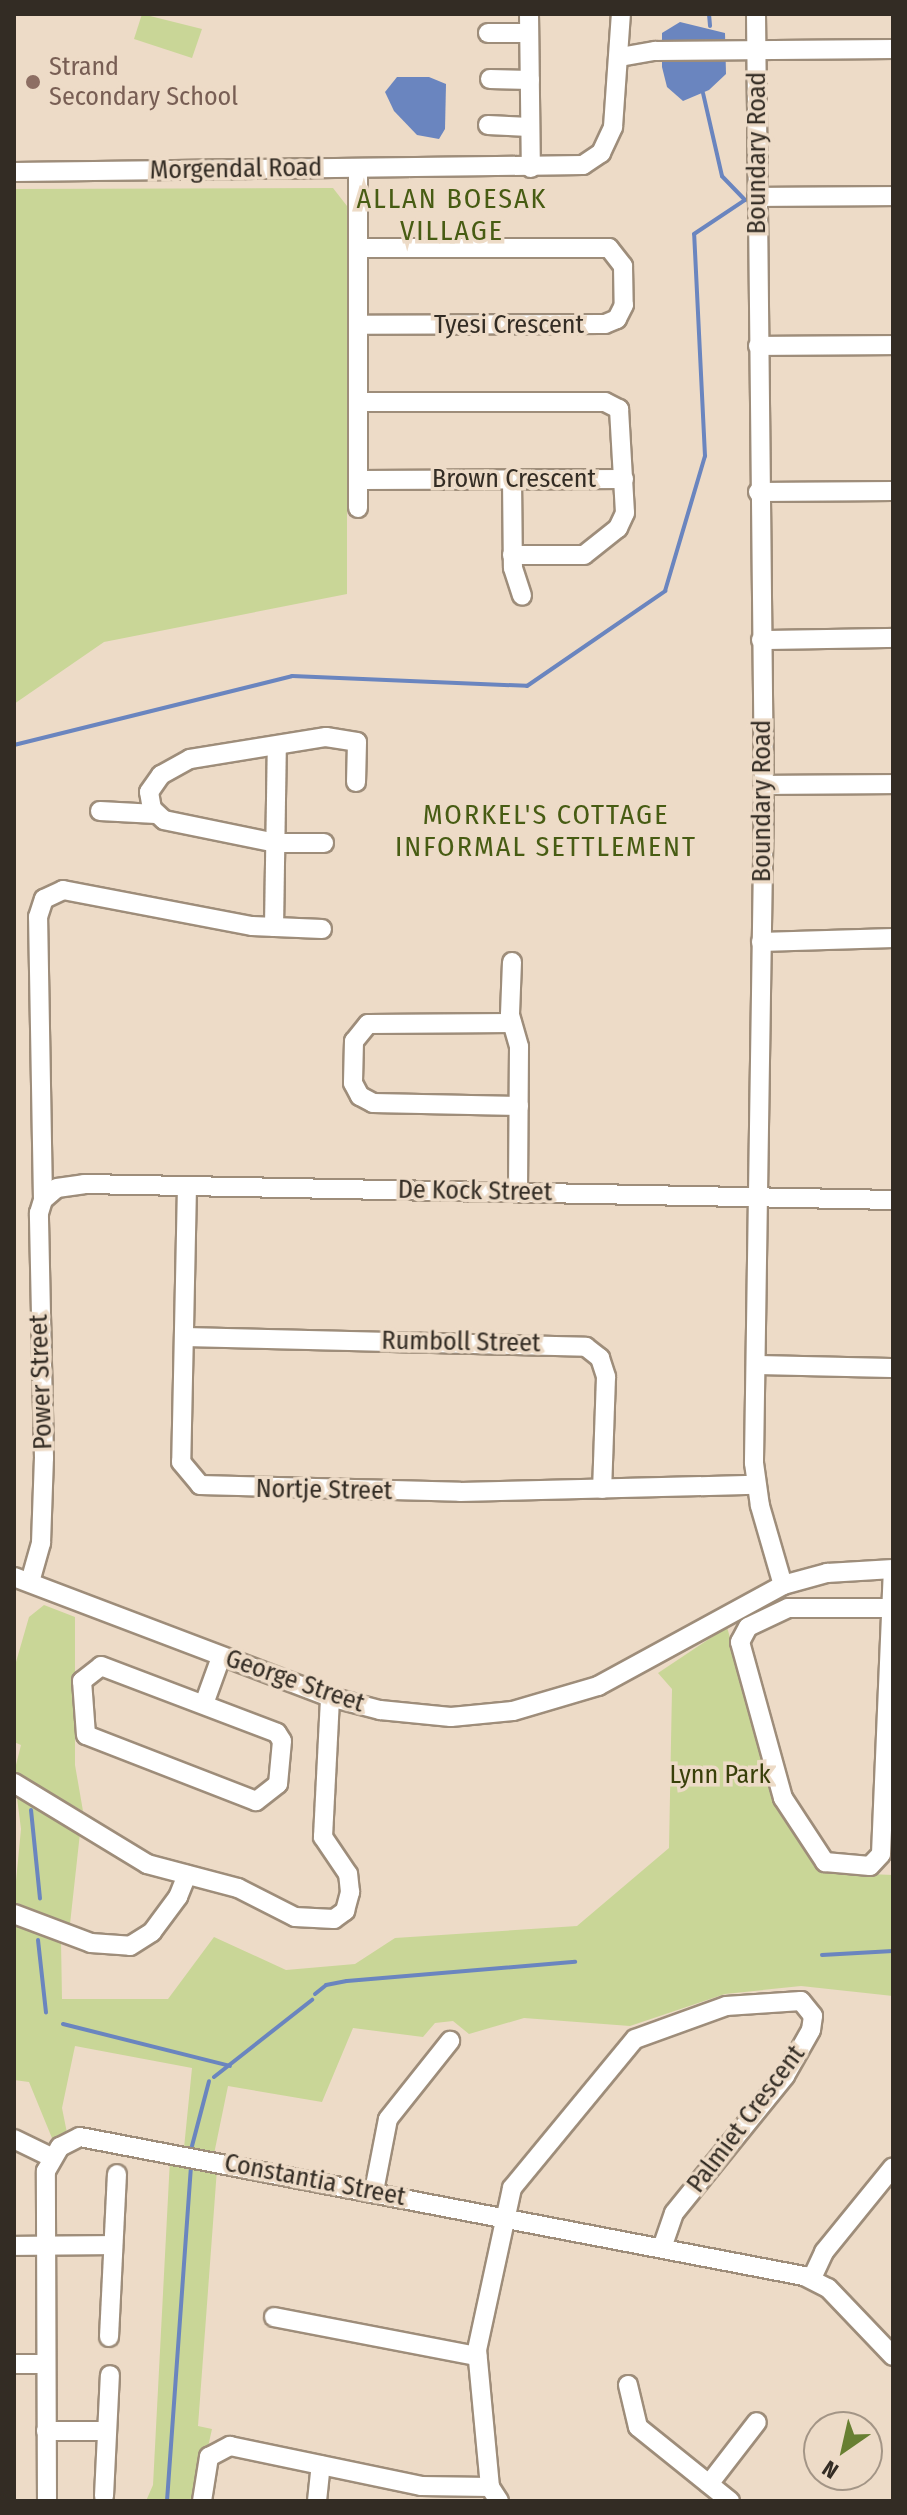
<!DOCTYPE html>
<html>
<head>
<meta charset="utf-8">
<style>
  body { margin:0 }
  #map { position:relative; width:907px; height:2515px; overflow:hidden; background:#eddbc7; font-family:"Fira Sans Condensed",sans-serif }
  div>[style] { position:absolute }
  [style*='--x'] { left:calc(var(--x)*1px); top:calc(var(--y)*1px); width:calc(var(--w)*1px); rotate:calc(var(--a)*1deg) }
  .green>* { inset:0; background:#c9d697 }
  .water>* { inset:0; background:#6a85bf }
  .stream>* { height:4px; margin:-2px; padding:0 2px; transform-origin:2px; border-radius:2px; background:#6a85bf }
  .roads { filter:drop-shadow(2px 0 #9e8d7a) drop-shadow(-2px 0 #9e8d7a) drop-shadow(0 2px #9e8d7a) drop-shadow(0 -2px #9e8d7a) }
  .minor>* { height:18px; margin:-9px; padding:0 9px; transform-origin:9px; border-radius:9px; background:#fff }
  .dots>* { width:22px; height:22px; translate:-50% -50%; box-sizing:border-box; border:4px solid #eddbc7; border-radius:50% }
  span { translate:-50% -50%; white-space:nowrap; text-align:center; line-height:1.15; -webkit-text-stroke:7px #eddbc7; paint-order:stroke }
  .education-label { font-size:26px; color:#785e54 }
  .left { translate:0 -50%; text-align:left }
  .street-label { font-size:26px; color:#332c24 }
  .park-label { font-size:26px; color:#383f09 }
  .neighbourhood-label { font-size:28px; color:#475c13; letter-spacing:2px }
  .frame { position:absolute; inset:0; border:16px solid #332c24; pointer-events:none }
  .north { position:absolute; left:803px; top:2411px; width:80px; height:80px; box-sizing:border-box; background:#eddbc7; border:2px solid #a39586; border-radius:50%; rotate:214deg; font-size:22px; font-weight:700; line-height:32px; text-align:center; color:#332c24 }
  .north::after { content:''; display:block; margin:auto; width:28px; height:36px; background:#677f32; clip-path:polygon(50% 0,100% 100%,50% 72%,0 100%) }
</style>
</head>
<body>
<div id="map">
  <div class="green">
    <i style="clip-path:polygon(142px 14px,202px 29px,192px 58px,134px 39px)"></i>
    <i style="clip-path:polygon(333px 188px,347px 206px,347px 594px,104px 642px,14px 704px,14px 189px)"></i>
    <i style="clip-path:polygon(44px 1605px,75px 1617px,75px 1765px,83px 1811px,14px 1773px,21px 1745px,14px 1742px,14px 1669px,29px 1617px)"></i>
    <i style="clip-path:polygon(727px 1627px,779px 1812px,820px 1872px,893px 1875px,893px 1996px,801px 1986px,725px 1994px,630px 2026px,524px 2018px,469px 2034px,453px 2021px,435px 2023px,423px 2037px,353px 2028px,322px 2102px,228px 2086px,214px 2154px,184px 2148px,192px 2068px,75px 2046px,62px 2108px,67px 2133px,54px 2143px,29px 2082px,14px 2080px,14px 1922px,61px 1941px,62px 1999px,168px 1999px,214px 1937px,286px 1970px,355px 1964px,395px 1938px,577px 1926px,669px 1848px,672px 1689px,658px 1673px)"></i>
    <i style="clip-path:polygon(16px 1790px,80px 1833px,70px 1924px,14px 1902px,21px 1829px)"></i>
    <i style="clip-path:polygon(170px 2159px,217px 2169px,198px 2426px,212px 2429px,196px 2501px,146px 2501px,153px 2485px)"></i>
  </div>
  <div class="water">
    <i style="clip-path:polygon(680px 22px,725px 33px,726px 74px,709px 90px,683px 101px,667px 87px,662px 67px,662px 33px)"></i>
    <i style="clip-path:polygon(397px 77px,429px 77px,446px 84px,445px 129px,439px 139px,417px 135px,394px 111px,385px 92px)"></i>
  </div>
  <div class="stream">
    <i style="--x:709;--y:14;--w:12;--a:85"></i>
    <i style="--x:14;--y:745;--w:286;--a:-13.9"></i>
    <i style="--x:292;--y:676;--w:235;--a:2.4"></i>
    <i style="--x:527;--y:686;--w:168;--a:-34.5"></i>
    <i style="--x:665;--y:591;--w:141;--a:-73.5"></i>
    <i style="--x:705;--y:456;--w:222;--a:-92.8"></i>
    <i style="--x:694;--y:234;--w:61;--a:-33.7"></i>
    <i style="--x:745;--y:200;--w:33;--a:-134"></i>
    <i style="--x:722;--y:176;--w:85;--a:-102.9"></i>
    <i style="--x:31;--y:1810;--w:89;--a:84.2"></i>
    <i style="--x:38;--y:1940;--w:73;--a:83.7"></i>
    <i style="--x:822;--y:1955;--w:71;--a:-3.2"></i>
    <i style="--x:315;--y:1994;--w:14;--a:-39"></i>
    <i style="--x:326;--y:1985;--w:21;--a:-11"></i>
    <i style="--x:347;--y:1981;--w:229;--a:-4.8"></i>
    <i style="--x:63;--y:2024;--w:172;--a:14.1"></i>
    <i style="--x:214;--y:2077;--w:125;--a:-38.2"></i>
    <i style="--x:192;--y:2146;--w:67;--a:-75.3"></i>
    <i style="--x:167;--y:2501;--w:336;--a:-85.9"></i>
  </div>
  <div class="roads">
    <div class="minor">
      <i style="--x:529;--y:14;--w:154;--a:89.3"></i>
      <i style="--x:756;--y:14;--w:780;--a:89.41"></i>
      <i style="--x:764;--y:794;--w:669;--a:90.86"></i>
      <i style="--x:754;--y:1463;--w:43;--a:82.1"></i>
      <i style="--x:760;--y:1506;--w:82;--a:73.8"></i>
      <i style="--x:488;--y:33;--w:41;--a:0"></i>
      <i style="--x:620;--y:57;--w:36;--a:-10"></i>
      <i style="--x:655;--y:51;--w:238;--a:-0.5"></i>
      <i style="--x:490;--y:79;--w:40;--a:1.4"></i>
      <i style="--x:488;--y:125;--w:41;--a:2.8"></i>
      <i style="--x:358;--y:168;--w:340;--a:90"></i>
      <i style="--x:14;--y:172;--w:569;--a:-0.7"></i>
      <i style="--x:583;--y:165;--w:22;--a:-34"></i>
      <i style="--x:601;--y:153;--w:29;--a:-65"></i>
      <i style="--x:613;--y:127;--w:113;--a:-86"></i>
      <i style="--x:757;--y:197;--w:136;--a:-0.4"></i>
      <i style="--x:358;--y:248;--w:251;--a:0"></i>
      <i style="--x:609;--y:248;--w:23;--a:52"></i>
      <i style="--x:623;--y:266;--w:39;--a:89"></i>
      <i style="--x:624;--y:305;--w:16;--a:117"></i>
      <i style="--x:617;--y:319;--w:13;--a:157"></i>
      <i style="--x:605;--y:324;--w:246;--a:179.8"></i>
      <i style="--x:758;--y:346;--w:135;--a:-0.4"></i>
      <i style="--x:360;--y:402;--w:245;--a:0"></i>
      <i style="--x:605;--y:402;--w:16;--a:27"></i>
      <i style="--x:619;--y:409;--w:104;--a:86.7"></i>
      <i style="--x:625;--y:513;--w:17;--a:115"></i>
      <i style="--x:618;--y:528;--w:43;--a:141.5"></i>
      <i style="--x:584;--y:555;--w:72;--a:180"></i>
      <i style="--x:512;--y:479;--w:89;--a:89.4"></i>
      <i style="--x:513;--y:568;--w:29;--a:72"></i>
      <i style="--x:360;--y:480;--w:264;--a:-0.2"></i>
      <i style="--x:758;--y:492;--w:135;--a:-0.4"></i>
      <i style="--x:761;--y:640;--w:132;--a:-0.9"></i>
      <i style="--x:763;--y:785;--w:130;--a:-0.4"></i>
      <i style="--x:100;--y:811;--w:56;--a:3.1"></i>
      <i style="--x:324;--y:843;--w:48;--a:180"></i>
      <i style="--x:276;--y:843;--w:114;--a:-168.4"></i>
      <i style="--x:164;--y:820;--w:16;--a:-137"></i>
      <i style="--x:152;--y:809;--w:17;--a:-100"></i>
      <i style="--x:149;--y:792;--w:21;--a:-55"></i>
      <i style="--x:161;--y:775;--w:33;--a:-29"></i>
      <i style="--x:190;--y:759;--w:138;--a:-9.2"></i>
      <i style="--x:326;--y:737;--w:31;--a:9"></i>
      <i style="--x:357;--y:742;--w:40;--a:91.4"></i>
      <i style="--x:274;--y:927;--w:181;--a:-89.1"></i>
      <i style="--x:761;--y:942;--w:132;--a:-1.7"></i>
      <i style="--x:512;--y:962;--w:53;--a:92.2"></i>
      <i style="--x:510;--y:1015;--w:33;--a:74"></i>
      <i style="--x:519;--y:1047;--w:145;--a:90.4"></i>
      <i style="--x:512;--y:1023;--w:144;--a:179.6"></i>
      <i style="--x:368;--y:1024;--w:22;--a:129"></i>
      <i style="--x:354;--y:1041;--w:42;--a:91.4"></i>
      <i style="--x:353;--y:1083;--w:15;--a:62"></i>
      <i style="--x:360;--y:1096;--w:15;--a:28"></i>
      <i style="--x:373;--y:1103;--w:146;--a:1.2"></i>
      <i style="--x:187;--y:1186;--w:276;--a:91.2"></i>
      <i style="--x:181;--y:1462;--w:30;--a:50"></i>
      <i style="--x:200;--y:1485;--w:260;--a:1.5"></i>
      <i style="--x:460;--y:1492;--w:295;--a:-1.4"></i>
      <i style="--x:43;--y:1200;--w:283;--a:-91"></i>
      <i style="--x:38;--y:917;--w:19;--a:-72"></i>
      <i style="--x:44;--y:899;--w:21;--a:-25"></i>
      <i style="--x:63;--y:890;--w:192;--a:10.8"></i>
      <i style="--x:252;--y:926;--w:70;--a:2.5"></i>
      <i style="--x:185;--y:1337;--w:401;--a:1.4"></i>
      <i style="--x:586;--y:1347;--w:18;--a:38"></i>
      <i style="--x:600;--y:1358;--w:20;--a:72"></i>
      <i style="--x:606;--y:1377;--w:112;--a:92"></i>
      <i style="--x:756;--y:1365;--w:137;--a:1.3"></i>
      <i style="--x:14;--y:1577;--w:338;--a:20.8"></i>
      <i style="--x:330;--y:1697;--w:52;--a:14.6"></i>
      <i style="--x:380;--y:1710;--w:71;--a:5.6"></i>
      <i style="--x:451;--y:1717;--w:62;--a:-5.5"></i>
      <i style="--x:513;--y:1711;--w:89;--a:-16.4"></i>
      <i style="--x:598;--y:1686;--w:211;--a:-28.6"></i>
      <i style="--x:783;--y:1585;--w:46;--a:-15.3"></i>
      <i style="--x:827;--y:1573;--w:66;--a:-3.5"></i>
      <i style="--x:30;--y:1582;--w:41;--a:-74.2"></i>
      <i style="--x:41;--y:1543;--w:85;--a:-88"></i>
      <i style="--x:44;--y:1458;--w:245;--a:-91.2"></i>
      <i style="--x:39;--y:1213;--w:14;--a:-73"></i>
      <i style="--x:43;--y:1200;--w:18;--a:-41"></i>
      <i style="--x:57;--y:1188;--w:27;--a:-8"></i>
      <i style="--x:84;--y:1184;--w:809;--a:1.13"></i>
      <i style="--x:891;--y:1608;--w:103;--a:180"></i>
      <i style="--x:788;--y:1608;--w:44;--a:154.6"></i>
      <i style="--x:748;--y:1627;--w:17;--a:118"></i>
      <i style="--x:740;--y:1642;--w:162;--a:74.6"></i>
      <i style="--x:783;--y:1798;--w:77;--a:56.7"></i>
      <i style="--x:825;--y:1862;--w:45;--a:5.1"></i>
      <i style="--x:870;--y:1866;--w:16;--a:-47"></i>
      <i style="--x:881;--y:1854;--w:283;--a:-87.6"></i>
      <i style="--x:101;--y:1666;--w:188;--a:20.8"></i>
      <i style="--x:277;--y:1733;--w:9;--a:58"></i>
      <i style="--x:282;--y:1741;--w:43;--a:95.3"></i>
      <i style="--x:278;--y:1784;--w:28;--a:142"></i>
      <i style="--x:256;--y:1801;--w:182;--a:-158.8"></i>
      <i style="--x:86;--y:1735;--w:54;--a:-94.2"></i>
      <i style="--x:82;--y:1681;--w:24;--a:-38"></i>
      <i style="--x:204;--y:1704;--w:50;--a:-70.1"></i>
      <i style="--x:14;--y:1783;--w:156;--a:31.3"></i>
      <i style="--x:147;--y:1864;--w:94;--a:14.8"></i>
      <i style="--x:238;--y:1888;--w:64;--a:27"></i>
      <i style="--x:295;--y:1917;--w:39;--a:3"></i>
      <i style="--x:334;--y:1919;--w:14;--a:-36"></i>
      <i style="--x:345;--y:1911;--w:20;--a:-75"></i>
      <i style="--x:350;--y:1892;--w:18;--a:-96"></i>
      <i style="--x:348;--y:1874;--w:45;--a:-124"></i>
      <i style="--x:323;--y:1837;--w:140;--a:-87.1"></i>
      <i style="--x:14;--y:1914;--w:82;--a:20.6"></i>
      <i style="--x:91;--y:1943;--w:39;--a:4"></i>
      <i style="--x:130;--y:1946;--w:26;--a:-32"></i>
      <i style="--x:152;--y:1932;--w:44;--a:-53.4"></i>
      <i style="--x:178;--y:1897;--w:24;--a:-68"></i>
      <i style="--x:14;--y:2139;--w:41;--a:25.9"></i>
      <i style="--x:374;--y:2191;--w:73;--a:-79"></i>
      <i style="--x:388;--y:2119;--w:100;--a:-51.5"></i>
      <i style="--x:14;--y:2246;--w:97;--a:-0.6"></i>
      <i style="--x:812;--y:2278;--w:29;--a:-65"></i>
      <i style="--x:824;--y:2252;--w:109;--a:-50.9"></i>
      <i style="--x:274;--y:2317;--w:207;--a:10.9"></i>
      <i style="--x:109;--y:2337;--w:163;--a:-87.2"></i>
      <i style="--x:14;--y:2364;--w:32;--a:0"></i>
      <i style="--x:628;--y:2385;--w:43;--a:76.6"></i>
      <i style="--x:638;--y:2427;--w:118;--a:38.8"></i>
      <i style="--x:46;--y:2431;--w:61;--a:0"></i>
      <i style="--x:709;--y:2484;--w:78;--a:-52.3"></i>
      <i style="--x:104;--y:2496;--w:121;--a:-87.2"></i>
      <i style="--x:47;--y:2501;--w:330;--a:-90.2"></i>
      <i style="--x:46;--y:2171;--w:28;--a:-60"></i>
      <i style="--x:60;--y:2147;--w:22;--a:-27"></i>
      <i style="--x:80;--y:2137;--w:737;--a:10.87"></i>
      <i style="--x:804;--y:2276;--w:27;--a:27"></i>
      <i style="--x:828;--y:2288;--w:94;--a:46.3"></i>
      <i style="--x:202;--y:2501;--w:45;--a:-81"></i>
      <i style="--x:209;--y:2457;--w:24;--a:-28"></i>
      <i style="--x:230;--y:2446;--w:195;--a:11.8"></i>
      <i style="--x:421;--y:2486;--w:69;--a:0.8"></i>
      <i style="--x:317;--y:2501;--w:36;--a:-84"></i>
      <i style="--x:499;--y:2501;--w:17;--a:-123"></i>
      <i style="--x:490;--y:2487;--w:138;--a:-95.4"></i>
      <i style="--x:477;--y:2350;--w:166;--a:-77.8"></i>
      <i style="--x:512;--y:2188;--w:193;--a:-50.5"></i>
      <i style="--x:635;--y:2039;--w:97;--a:-19.9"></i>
      <i style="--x:726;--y:2006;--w:75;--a:-3.8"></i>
      <i style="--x:801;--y:2001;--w:19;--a:51"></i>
      <i style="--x:813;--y:2016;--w:14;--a:98"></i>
      <i style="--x:811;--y:2030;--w:53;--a:119.5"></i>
      <i style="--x:785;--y:2076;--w:176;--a:129"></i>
      <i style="--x:674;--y:2213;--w:37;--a:109"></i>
    </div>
  </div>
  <div class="dots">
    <i style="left:33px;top:82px;background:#8d6e63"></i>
  </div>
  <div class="education-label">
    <span class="left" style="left:49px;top:82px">Strand<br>Secondary School</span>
  </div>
  <div class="street-label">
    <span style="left:757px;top:153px;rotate:-90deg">Boundary Road</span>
    <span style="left:236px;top:169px;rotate:-1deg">Morgendal Road</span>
    <span style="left:509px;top:325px">Tyesi Crescent</span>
    <span style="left:514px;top:479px">Brown Crescent</span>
    <span style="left:762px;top:801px;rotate:-90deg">Boundary Road</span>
    <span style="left:475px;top:1191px;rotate:1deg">De Kock Street</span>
    <span style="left:461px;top:1342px;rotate:1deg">Rumboll Street</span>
    <span style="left:41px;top:1382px;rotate:-92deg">Power Street</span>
    <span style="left:324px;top:1490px;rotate:1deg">Nortje Street</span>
    <span style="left:295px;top:1681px;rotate:19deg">George Street</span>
    <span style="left:746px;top:2119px;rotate:-53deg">Palmiet Crescent</span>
    <span style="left:315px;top:2180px;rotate:11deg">Constantia Street</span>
  </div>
  <div class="park-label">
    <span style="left:720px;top:1775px">Lynn Park</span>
  </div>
  <div class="neighbourhood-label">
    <span style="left:452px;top:215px">ALLAN BOESAK<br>VILLAGE</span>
    <span style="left:546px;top:831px">MORKEL'S COTTAGE<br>INFORMAL SETTLEMENT</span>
  </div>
  <div class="frame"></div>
  <div class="north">N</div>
</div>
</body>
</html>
